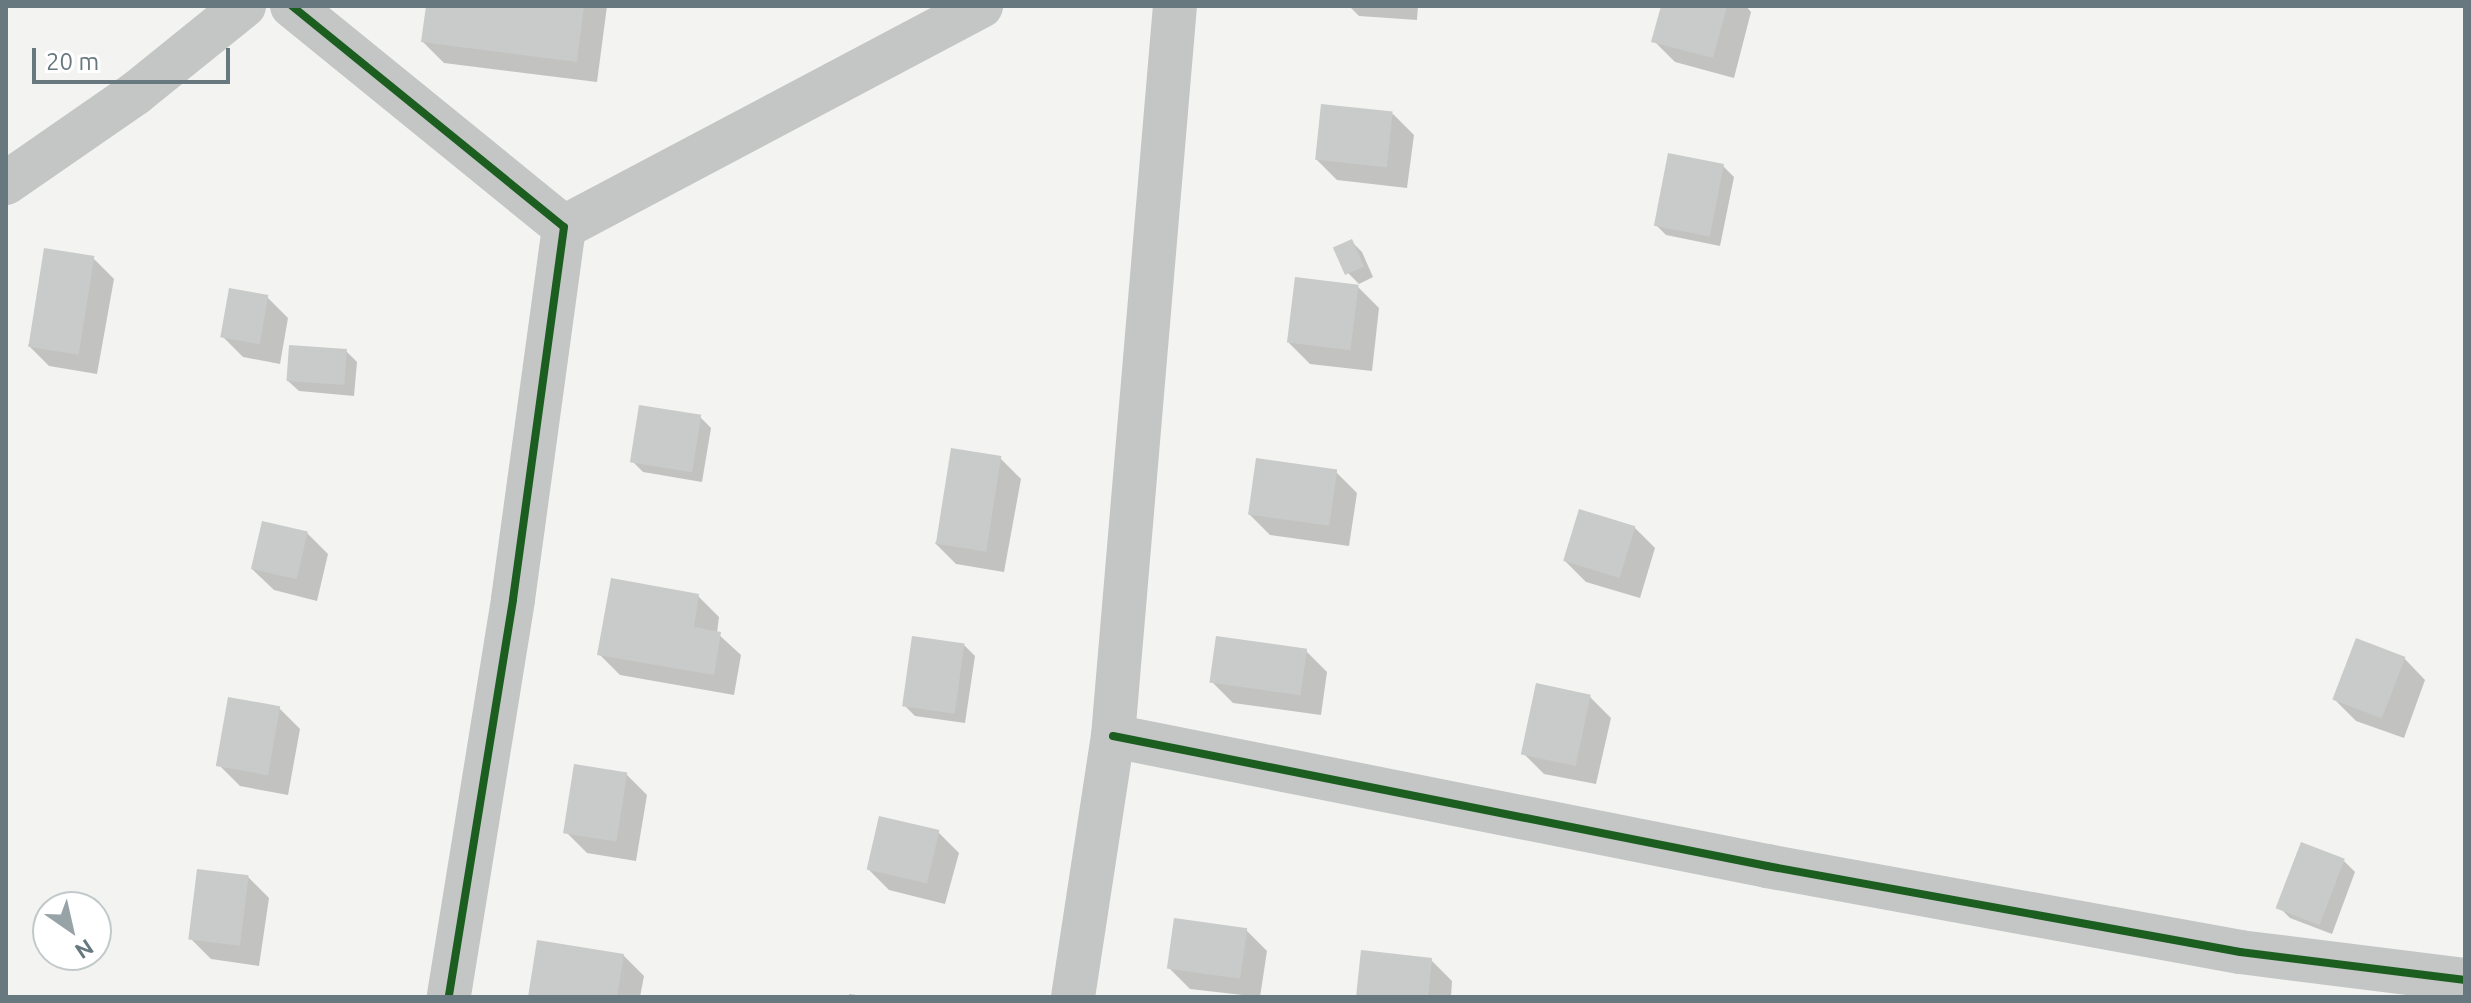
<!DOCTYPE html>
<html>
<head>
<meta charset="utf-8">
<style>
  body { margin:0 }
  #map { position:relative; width:2471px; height:1003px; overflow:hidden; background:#f3f3f2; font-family:Ubuntu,sans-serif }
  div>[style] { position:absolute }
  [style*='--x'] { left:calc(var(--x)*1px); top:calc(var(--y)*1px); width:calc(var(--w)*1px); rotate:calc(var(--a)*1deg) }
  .shadow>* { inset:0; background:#0003 }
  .building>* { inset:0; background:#c9caca; transform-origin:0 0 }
  .minor>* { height:44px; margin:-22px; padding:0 22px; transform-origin:22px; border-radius:22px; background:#c4c6c6 }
  .cycleway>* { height:8px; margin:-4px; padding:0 4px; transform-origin:4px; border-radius:4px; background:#1b5e20 }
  span { translate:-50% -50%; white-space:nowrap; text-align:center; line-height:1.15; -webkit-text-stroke:8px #fff; paint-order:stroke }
  .frame { position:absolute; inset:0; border:8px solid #67787e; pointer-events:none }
  .north { position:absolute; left:32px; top:891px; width:80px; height:80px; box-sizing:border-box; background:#fff; border:2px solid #c2c9cb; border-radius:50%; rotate:146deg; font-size:22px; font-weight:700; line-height:32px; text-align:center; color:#67787e }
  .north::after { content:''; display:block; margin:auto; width:28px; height:36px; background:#98a3a7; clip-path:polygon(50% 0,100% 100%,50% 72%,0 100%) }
  .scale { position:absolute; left:32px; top:48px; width:198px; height:36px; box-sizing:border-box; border:4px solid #67787e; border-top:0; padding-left:10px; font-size:24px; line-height:28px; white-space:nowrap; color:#67787e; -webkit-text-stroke:6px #fff; paint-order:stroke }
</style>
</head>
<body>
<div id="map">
  <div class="shadow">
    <i style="clip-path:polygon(428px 6px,607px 6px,597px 82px,444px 63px,423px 42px)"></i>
    <i style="clip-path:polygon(1349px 6px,1418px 6px,1417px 20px,1359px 16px)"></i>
    <i style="clip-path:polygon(1663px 6px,1746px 6px,1751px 12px,1734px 78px,1675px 62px,1654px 41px)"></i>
    <i style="clip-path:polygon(1393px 114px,1414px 135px,1407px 188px,1337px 180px,1316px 159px)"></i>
    <i style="clip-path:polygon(1723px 166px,1734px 177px,1720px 246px,1666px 235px,1655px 224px)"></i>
    <i style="clip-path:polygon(1351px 241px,1362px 252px,1373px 277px,1359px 284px,1348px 273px)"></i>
    <i style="clip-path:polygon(93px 258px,114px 279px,97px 374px,49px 366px,28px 345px)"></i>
    <i style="clip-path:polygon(1358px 287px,1379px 308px,1372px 371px,1310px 364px,1289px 343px)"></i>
    <i style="clip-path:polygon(267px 297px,288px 318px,280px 364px,243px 357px,222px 336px)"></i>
    <i style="clip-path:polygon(346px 351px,357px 362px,354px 396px,299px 391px,288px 381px)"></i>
    <i style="clip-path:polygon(700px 417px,711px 428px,702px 482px,643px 472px,632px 461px)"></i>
    <i style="clip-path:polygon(1000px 458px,1021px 479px,1004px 572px,956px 564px,935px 543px)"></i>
    <i style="clip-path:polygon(1336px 472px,1357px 493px,1349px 546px,1270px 535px,1249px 514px)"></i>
    <i style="clip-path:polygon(1634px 527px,1655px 548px,1640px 598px,1586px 582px,1565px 561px)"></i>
    <i style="clip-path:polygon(307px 533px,328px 554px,317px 601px,274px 590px,252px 569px)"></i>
    <i style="clip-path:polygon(698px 596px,719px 617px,717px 633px,741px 655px,734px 695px,620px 675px,599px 654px)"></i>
    <i style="clip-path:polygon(964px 645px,975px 656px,965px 723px,915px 716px,904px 705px)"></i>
    <i style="clip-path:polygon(1306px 651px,1327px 672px,1321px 715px,1233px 703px,1212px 682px)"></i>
    <i style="clip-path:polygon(2404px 658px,2425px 680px,2404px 738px,2356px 721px,2335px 700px)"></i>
    <i style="clip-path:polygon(1590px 697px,1611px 718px,1596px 784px,1544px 774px,1523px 753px)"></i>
    <i style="clip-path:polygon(279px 708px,300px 729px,288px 795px,240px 786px,219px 765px)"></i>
    <i style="clip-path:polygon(626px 774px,647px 795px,636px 861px,587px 853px,566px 832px)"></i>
    <i style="clip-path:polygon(938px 832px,959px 853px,945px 904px,889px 890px,868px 869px)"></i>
    <i style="clip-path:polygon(2344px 861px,2355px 872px,2332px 934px,2290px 918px,2279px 907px)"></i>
    <i style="clip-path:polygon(248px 877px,269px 898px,259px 966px,211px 959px,190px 938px)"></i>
    <i style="clip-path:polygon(1246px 930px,1267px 951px,1260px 997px,1190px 989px,1169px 968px)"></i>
    <i style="clip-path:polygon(623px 955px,644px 976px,640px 997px,530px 997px)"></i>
    <i style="clip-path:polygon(1431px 960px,1452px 981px,1451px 997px,1358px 997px)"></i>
    <i style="clip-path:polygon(849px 994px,872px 997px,849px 997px)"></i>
  </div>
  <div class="building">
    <i style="clip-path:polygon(426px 6px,584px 6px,577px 62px,421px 42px)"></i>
    <i style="clip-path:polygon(1661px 6px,1727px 6px,1713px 58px,1651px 42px)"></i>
    <i style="left:1321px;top:104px;width:72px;height:56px;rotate:6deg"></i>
    <i style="left:1668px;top:153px;width:57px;height:74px;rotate:11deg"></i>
    <i style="left:1352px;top:239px;width:30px;height:21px;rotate:66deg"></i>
    <i style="left:44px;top:248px;width:51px;height:100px;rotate:9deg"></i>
    <i style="left:1295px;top:277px;width:64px;height:66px;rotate:7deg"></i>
    <i style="left:229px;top:288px;width:40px;height:50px;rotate:10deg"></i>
    <i style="left:289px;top:345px;width:58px;height:36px;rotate:4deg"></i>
    <i style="left:639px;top:405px;width:63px;height:58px;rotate:9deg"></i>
    <i style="left:951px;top:448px;width:51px;height:97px;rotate:9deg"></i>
    <i style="left:1256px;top:458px;width:82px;height:57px;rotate:8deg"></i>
    <i style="left:1579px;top:509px;width:59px;height:54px;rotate:17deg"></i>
    <i style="left:262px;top:521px;width:47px;height:49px;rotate:13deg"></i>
    <i style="clip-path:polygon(611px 578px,699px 594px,694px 627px,721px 632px,714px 675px,597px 655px)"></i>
    <i style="left:912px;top:636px;width:53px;height:71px;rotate:8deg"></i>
    <i style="left:1216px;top:636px;width:92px;height:47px;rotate:8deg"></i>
    <i style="left:2356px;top:638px;width:53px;height:66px;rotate:21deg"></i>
    <i style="left:1536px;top:683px;width:56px;height:73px;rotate:12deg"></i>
    <i style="left:228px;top:697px;width:53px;height:70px;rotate:10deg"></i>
    <i style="left:574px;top:764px;width:54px;height:70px;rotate:9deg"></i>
    <i style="left:879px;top:816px;width:62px;height:55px;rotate:13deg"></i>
    <i style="left:2301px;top:842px;width:47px;height:71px;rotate:21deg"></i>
    <i style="left:197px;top:869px;width:52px;height:71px;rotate:7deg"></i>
    <i style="left:1174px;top:918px;width:74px;height:51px;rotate:8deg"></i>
    <i style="clip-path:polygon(537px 940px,624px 954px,617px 997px,528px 997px)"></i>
    <i style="clip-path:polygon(1361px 950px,1432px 958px,1428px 997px,1356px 997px)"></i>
  </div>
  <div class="minor">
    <i style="--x:292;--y:6;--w:350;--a:39.1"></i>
    <i style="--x:564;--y:227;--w:376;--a:97.8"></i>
    <i style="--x:513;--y:600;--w:402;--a:99.2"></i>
    <i style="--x:6;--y:183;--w:158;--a:-34.7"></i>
    <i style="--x:136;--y:93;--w:139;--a:-38.9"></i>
    <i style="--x:564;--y:227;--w:472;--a:-27.9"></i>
    <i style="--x:1113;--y:736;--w:667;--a:11.24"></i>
    <i style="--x:1767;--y:866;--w:481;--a:10.3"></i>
    <i style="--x:2240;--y:952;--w:227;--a:7.1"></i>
    <i style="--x:1073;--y:997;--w:264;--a:-81.3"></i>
    <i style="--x:1113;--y:736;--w:733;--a:-85.15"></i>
  </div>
  <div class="cycleway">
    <i style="--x:292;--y:6;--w:350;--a:39.1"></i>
    <i style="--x:564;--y:227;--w:376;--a:97.8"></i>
    <i style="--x:513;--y:600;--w:402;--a:99.2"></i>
    <i style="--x:1113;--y:736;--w:667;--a:11.24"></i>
    <i style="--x:1767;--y:866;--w:481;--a:10.3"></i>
    <i style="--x:2240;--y:952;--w:227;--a:7.1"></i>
  </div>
  <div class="frame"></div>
  <div class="north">N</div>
  <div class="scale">20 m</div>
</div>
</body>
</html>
